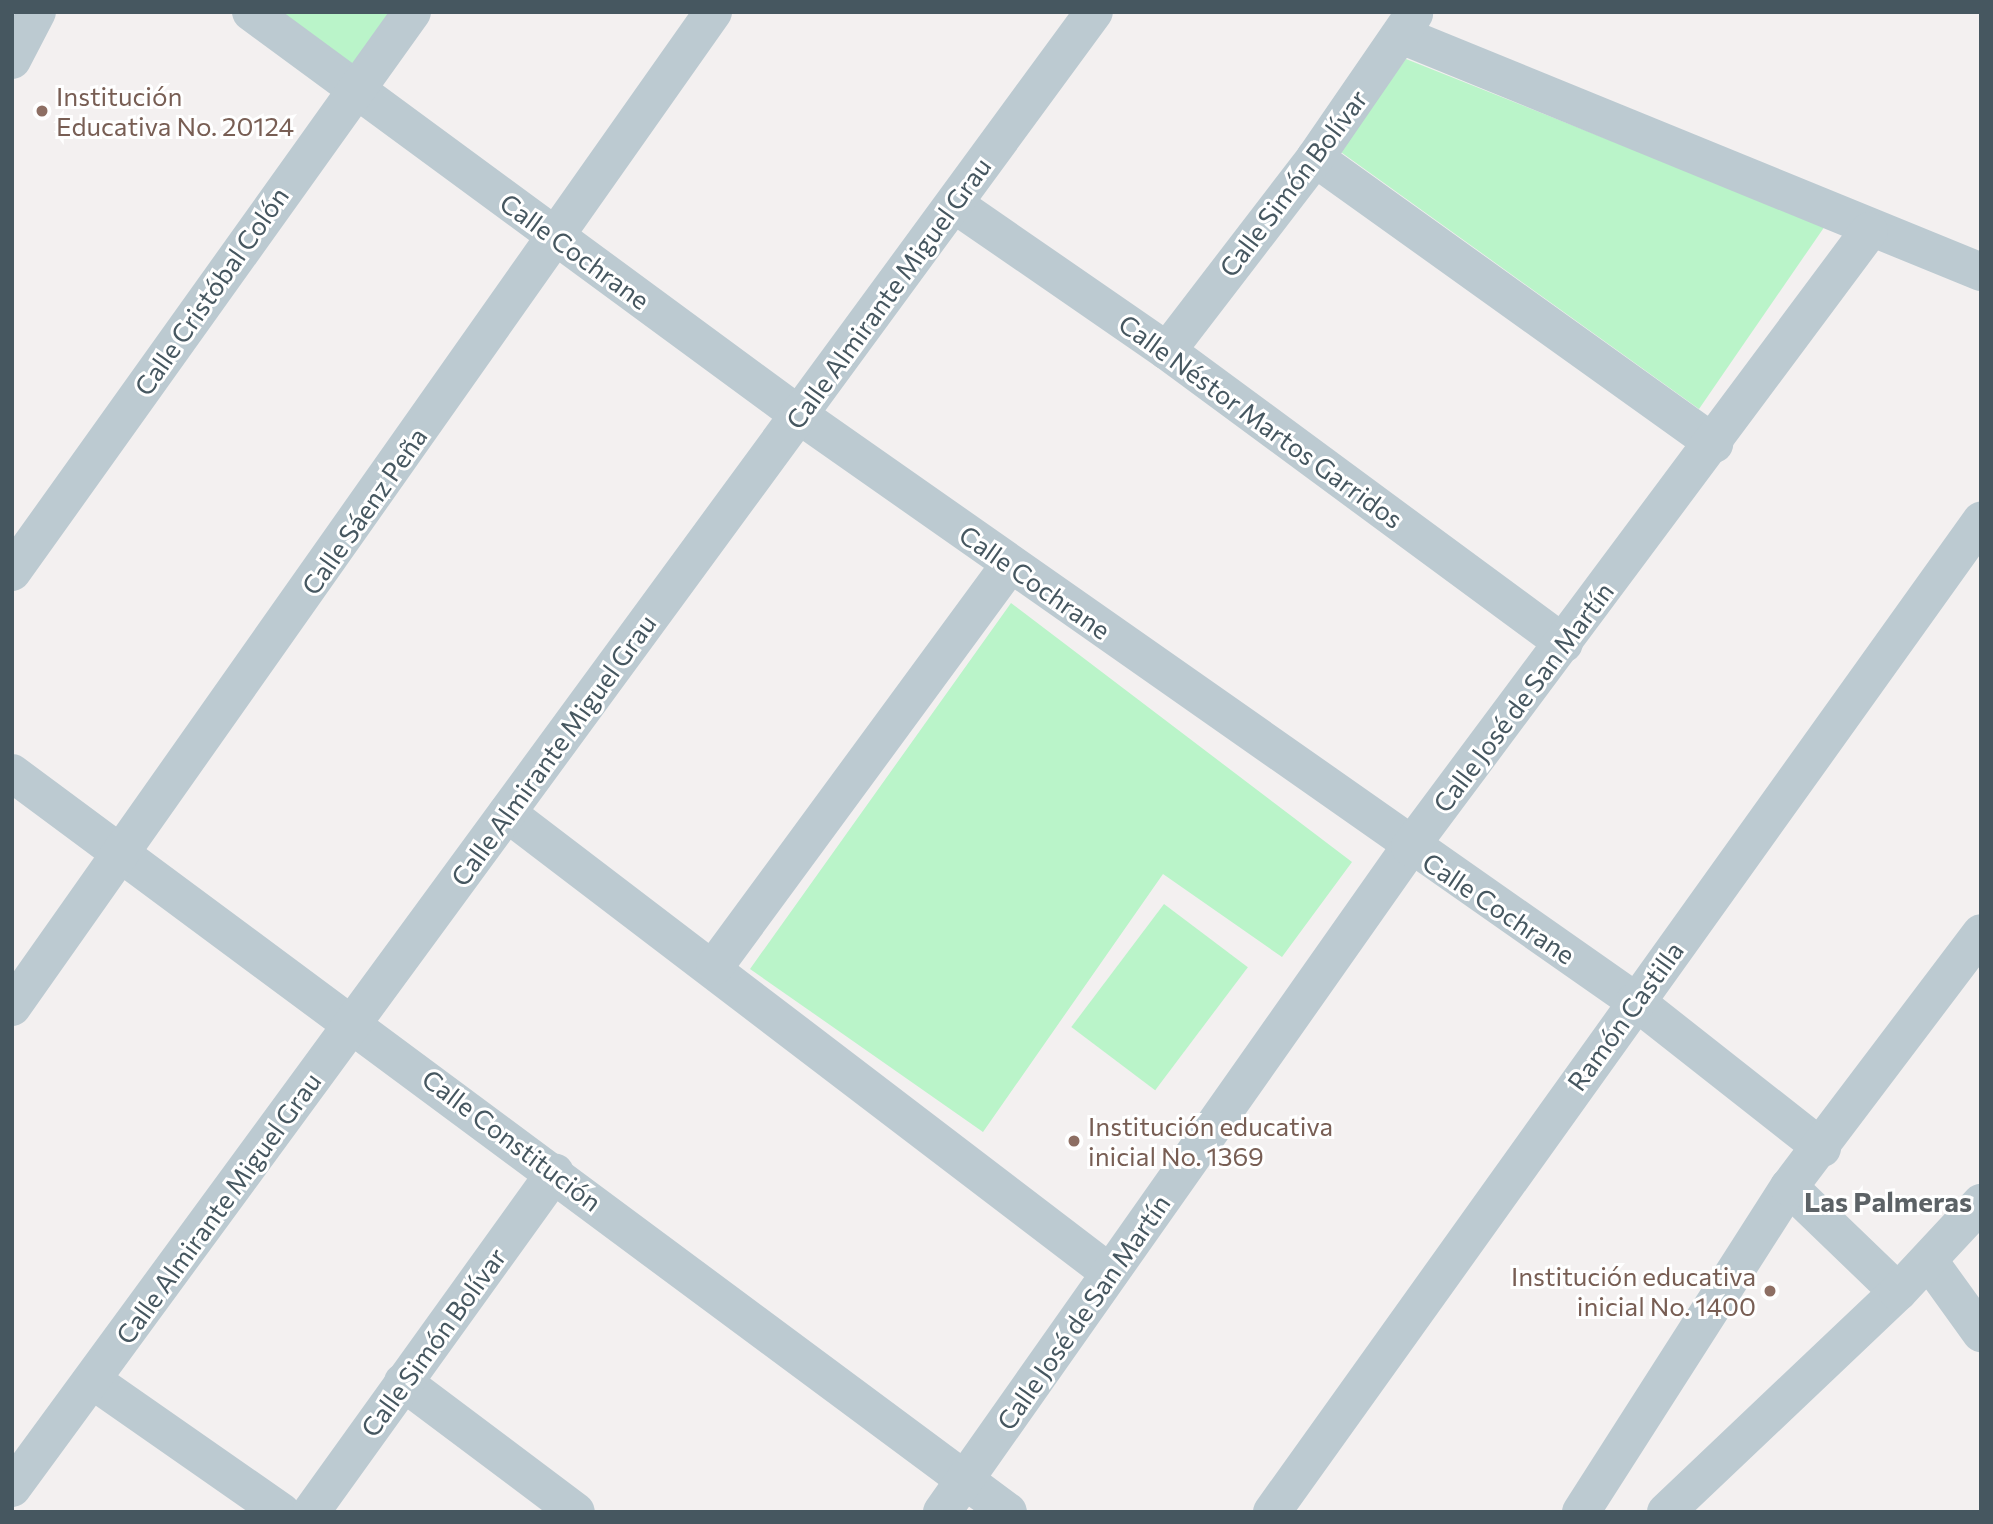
<!DOCTYPE html>
<html>
<head>
<meta charset="utf-8">
<style>
  body { margin:0 }
  #map { position:relative; width:1993px; height:1524px; overflow:hidden; background:#f3f0f0; font-family:Commissioner,sans-serif }
  div>[style] { position:absolute }
  [style*='--x'] { left:calc(var(--x)*1px); top:calc(var(--y)*1px); width:calc(var(--w)*1px); rotate:calc(var(--a)*1deg) }
  .green>* { inset:0; background:#baf4c9; transform-origin:0 0 }
  .street>* { height:38px; margin:-19px; padding:0 19px; transform-origin:19px; border-radius:19px; background:#bccad1 }
  .dots>* { width:19px; height:19px; translate:-50% -50%; box-sizing:border-box; border:4px solid #fff; border-radius:50% }
  span { translate:-50% -50%; white-space:nowrap; text-align:center; line-height:1.15; -webkit-text-stroke:6px #fff; paint-order:stroke }
  .education-label { font-size:26px; color:#785e54 }
  .left { translate:0 -50%; text-align:left }
  .right { translate:-100% -50%; text-align:right }
  .street-label { font-size:26px; color:#465760 }
  .neighbourhood-label { font-size:28px; color:#5c6266; font-weight:700 }
  .frame { position:absolute; inset:0; border:14px solid #465760; pointer-events:none }
</style>
</head>
<body>
<div id="map">
  <div class="green">
    <i style="clip-path:polygon(273px 12px,391px 12px,347px 73px)"></i>
    <i style="clip-path:polygon(1406px 59px,1825px 226px,1699px 409px,1338px 150px)"></i>
    <i style="clip-path:polygon(1011px 603px,1352px 862px,1282px 957px,1163px 874px,983px 1132px,750px 969px)"></i>
    <i style="left:1164px;top:904px;width:105px;height:154px;rotate:37deg"></i>
  </div>
  <div class="street">
    <i style="--x:251;--y:12;--w:680;--a:36.33"></i>
    <i style="--x:799;--y:415;--w:1021;--a:35.03"></i>
    <i style="--x:1635;--y:1001;--w:238;--a:38.2"></i>
    <i style="--x:1401;--y:35;--w:627;--a:22.23"></i>
    <i style="--x:12;--y:60;--w:54;--a:-62.5"></i>
    <i style="--x:1315;--y:158;--w:491;--a:35.6"></i>
    <i style="--x:954;--y:204;--w:259;--a:34.6"></i>
    <i style="--x:1167;--y:351;--w:493;--a:36.4"></i>
    <i style="--x:1167;--y:351;--w:243;--a:-52.5"></i>
    <i style="--x:1315;--y:158;--w:175;--a:-55.5"></i>
    <i style="--x:12;--y:572;--w:688;--a:-54.46"></i>
    <i style="--x:12;--y:773;--w:1240;--a:36.57"></i>
    <i style="--x:507;--y:813;--w:758;--a:37.34"></i>
    <i style="--x:715;--y:966;--w:499;--a:-53.7"></i>
    <i style="--x:12;--y:1007;--w:1217;--a:-54.83"></i>
    <i style="--x:1789;--y:1187;--w:151;--a:43.9"></i>
    <i style="--x:1929;--y:1261;--w:89;--a:54.2"></i>
    <i style="--x:92;--y:1380;--w:231;--a:34.9"></i>
    <i style="--x:403;--y:1382;--w:216;--a:36.9"></i>
    <i style="--x:12;--y:1488;--w:1830;--a:-53.76"></i>
    <i style="--x:311;--y:1512;--w:418;--a:-54.3"></i>
    <i style="--x:942;--y:1512;--w:813;--a:-54.86"></i>
    <i style="--x:1410;--y:847;--w:768;--a:-53.31"></i>
    <i style="--x:1272;--y:1512;--w:1219;--a:-54.42"></i>
    <i style="--x:1581;--y:1512;--w:386;--a:-57.4"></i>
    <i style="--x:1789;--y:1187;--w:318;--a:-52.9"></i>
    <i style="--x:1666;--y:1512;--w:320;--a:-43.5"></i>
    <i style="--x:1898;--y:1292;--w:122;--a:-47"></i>
  </div>
  <div class="dots">
    <i style="left:42px;top:111px;background:#8d6e63"></i>
    <i style="left:1074px;top:1141px;background:#8d6e63"></i>
    <i style="left:1770px;top:1291px;background:#8d6e63"></i>
  </div>
  <div class="education-label">
    <span class="left" style="left:56px;top:111px">Institución<br>Educativa No. 20124</span>
    <span class="left" style="left:1088px;top:1141px">Institución educativa<br>inicial No. 1369</span>
    <span class="right" style="left:1756px;top:1291px">Institución educativa<br>inicial No. 1400</span>
  </div>
  <div class="street-label">
    <span style="left:1293px;top:183px;rotate:-53deg">Calle Simón Bolívar</span>
    <span style="left:575px;top:251px;rotate:36deg">Calle Cochrane</span>
    <span style="left:211px;top:291px;rotate:-55deg">Calle Cristóbal Colón</span>
    <span style="left:888px;top:293px;rotate:-54deg">Calle Almirante Miguel Grau</span>
    <span style="left:1261px;top:421px;rotate:36deg">Calle Néstor Martos Garridos</span>
    <span style="left:364px;top:511px;rotate:-55deg">Calle Sáenz Peña</span>
    <span style="left:1035px;top:582px;rotate:35deg">Calle Cochrane</span>
    <span style="left:1523px;top:697px;rotate:-53deg">Calle José de San Martín</span>
    <span style="left:553px;top:750px;rotate:-54deg">Calle Almirante Miguel Grau</span>
    <span style="left:1499px;top:908px;rotate:34deg">Calle Cochrane</span>
    <span style="left:1625px;top:1016px;rotate:-54deg">Ramón Castilla</span>
    <span style="left:512px;top:1140px;rotate:37deg">Calle Constitución</span>
    <span style="left:218px;top:1208px;rotate:-54deg">Calle Almirante Miguel Grau</span>
    <span style="left:1083px;top:1312px;rotate:-55deg">Calle José de San Martín</span>
    <span style="left:433px;top:1342px;rotate:-54deg">Calle Simón Bolívar</span>
  </div>
  <div class="neighbourhood-label">
    <span style="left:1888px;top:1201px">Las Palmeras</span>
  </div>
  <div class="frame"></div>
</div>
</body>
</html>
